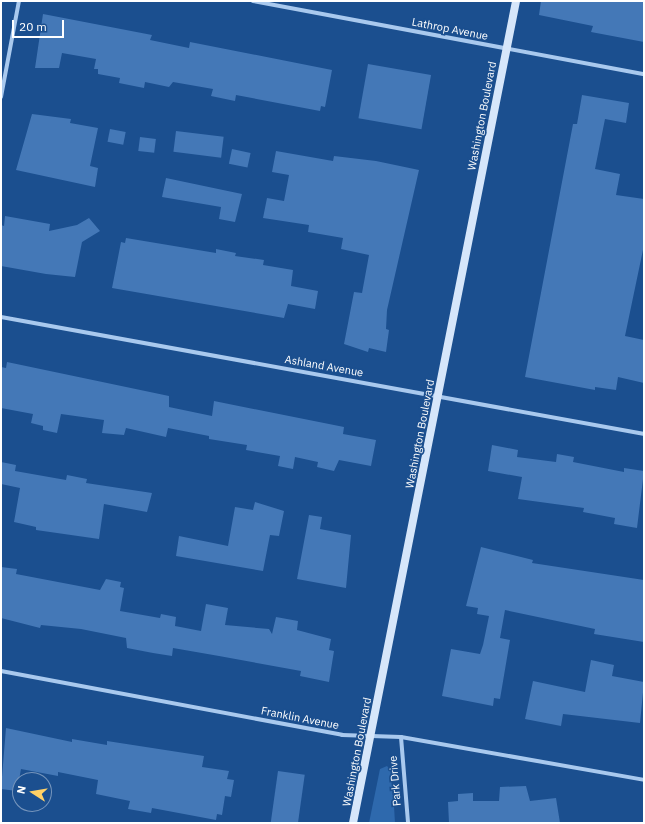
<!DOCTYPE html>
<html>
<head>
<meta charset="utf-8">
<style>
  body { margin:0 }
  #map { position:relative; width:645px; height:824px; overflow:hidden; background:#1b4f8f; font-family:"IBM Plex Sans",sans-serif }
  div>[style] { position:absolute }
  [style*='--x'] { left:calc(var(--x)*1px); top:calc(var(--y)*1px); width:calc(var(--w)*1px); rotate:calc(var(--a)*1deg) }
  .green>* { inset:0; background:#2e69ad }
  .building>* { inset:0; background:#4478b7; transform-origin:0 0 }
  .street>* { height:4px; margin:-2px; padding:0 2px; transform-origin:2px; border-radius:2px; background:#a9c9ee }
  .secondary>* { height:8px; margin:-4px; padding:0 4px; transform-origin:4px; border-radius:4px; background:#d6e6fa }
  span { translate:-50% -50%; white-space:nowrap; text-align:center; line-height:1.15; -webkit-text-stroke:3.5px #1b4f8f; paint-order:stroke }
  .street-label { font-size:11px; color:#fff }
  .frame { position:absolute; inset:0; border:2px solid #fff; pointer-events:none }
  .north { position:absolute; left:12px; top:772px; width:40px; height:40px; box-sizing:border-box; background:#1b4f8f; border:1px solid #7695bc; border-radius:50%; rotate:282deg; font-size:11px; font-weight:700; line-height:16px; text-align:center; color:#fff }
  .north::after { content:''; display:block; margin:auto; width:14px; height:18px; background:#ffd166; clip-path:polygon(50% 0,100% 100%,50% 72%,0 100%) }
  .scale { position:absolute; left:12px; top:20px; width:52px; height:18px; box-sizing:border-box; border:2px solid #fff; border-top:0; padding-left:5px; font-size:12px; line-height:14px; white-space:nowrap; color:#fff; -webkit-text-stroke:3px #1b4f8f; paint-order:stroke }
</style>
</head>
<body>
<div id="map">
  <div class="green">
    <i style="clip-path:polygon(387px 766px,392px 772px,395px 823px,369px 823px,380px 769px)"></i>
  </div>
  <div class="building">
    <i style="clip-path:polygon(541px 1px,644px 1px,644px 42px,591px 32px,593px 26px,539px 15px)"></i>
    <i style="clip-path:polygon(43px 14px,152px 35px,150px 40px,189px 48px,190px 42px,332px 70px,325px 107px,321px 106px,320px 111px,236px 95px,235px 101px,211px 96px,213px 89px,173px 82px,169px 87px,145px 82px,144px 88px,119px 83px,120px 78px,98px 74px,98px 69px,94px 69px,96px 59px,62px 53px,59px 68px,35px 68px)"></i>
    <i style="left:368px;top:64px;width:64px;height:55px;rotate:10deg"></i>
    <i style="clip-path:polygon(582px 95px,629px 103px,626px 123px,605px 119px,595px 169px,620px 174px,616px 195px,644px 199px,644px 245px,625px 336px,644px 340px,644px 383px,618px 377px,616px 390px,595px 387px,595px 390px,525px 377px,573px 124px,577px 124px)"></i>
    <i style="clip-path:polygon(32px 114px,71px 119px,70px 123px,98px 128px,90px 166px,98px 168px,95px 187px,16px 170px)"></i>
    <i style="left:110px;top:129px;width:16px;height:13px;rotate:11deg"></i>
    <i style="left:176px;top:131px;width:48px;height:21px;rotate:7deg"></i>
    <i style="left:140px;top:137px;width:16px;height:14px;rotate:7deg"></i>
    <i style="left:232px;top:149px;width:19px;height:15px;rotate:12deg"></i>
    <i style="clip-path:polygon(276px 151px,333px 161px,334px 156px,376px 161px,419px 170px,387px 310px,386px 329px,389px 330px,386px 352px,369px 348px,368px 352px,344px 344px,354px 292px,362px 293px,369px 255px,341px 249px,343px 238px,308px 232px,309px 225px,263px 218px,267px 198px,284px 201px,289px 175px,272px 172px)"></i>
    <i style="clip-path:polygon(166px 178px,242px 194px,235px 222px,219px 219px,221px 207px,162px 197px)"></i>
    <i style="clip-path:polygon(5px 216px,50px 224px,49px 231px,77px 225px,89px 218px,100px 231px,82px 242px,75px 277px,46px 274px,1px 266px,1px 225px,4px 226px)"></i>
    <i style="clip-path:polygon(126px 238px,216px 253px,216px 249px,236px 253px,235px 256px,264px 260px,263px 265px,293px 270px,291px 286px,318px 291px,315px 309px,288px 304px,284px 318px,112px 288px,121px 242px,125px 243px)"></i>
    <i style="clip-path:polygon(7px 362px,169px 396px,169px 407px,212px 416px,214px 401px,344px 427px,343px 434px,376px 440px,371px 466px,339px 460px,334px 471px,317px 467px,318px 462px,295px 457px,293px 469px,278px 466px,280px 456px,246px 450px,247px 445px,209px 439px,209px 436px,168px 428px,166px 437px,126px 428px,124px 435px,102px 433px,104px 420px,61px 414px,57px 433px,43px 430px,43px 426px,31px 423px,33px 414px,1px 408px,1px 367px,6px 368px)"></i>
    <i style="clip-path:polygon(492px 445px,518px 450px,517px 457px,556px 462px,557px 454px,574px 457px,573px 462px,624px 472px,624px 468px,644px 471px,637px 528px,614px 524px,615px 518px,583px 512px,584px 508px,518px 499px,522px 477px,488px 471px)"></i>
    <i style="clip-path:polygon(1px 462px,16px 465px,15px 471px,66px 480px,67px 475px,87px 479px,86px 483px,152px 493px,147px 512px,104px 504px,99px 539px,36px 530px,36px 527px,14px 522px,20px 488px,1px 484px)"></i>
    <i style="clip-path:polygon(255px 502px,284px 511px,279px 536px,270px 535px,263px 571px,176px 556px,179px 536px,228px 546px,235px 507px,253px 510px)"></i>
    <i style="clip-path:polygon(309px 515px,322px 517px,320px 529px,351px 535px,346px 588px,297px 579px)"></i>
    <i style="clip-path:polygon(481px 547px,533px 560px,532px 563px,644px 580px,644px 642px,594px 634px,595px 629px,505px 610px,500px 638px,510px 640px,500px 699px,494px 698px,493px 706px,442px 696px,451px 649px,480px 654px,483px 645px,489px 616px,477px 614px,478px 608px,466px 606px)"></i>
    <i style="clip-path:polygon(1px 567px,17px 569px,16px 574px,100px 590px,106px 579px,121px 582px,120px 587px,124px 588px,120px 611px,160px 618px,161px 614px,176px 617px,175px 626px,201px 631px,206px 604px,228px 608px,225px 625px,269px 629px,272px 634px,276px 617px,298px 621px,297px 630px,331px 639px,329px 650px,334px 651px,329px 682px,300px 676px,301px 671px,219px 656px,173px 648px,172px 656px,153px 653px,127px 648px,126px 638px,81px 629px,41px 625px,40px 628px,1px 618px)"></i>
    <i style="clip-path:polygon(591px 660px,614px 665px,612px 676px,644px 682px,640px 723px,563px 714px,561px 726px,525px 719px,533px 681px,585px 692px)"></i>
    <i style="clip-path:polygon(6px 728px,72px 742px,72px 739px,107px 745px,107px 741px,204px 756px,202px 767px,229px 771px,227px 779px,234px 780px,231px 797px,225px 796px,222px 815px,217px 814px,216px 820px,152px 808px,151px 813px,128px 809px,130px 801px,96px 794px,98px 780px,58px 772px,58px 776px,21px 769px,17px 791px,1px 789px)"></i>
    <i style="left:278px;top:771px;width:27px;height:53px;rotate:8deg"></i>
    <i style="clip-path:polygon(526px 786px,530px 801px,556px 798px,560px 823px,449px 823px,448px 802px,458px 801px,458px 794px,473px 793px,473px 801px,499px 801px,500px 787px)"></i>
  </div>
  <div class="street">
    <i style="--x:253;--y:1;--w:398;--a:10.6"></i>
    <i style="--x:1;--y:97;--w:98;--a:-79.4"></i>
    <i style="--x:1;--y:317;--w:654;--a:10.31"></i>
    <i style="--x:1;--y:671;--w:347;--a:10.6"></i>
    <i style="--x:342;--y:735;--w:59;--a:1.9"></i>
    <i style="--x:401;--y:737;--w:247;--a:10"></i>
    <i style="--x:401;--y:737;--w:86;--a:85.3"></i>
  </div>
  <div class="secondary">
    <i style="--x:353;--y:823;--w:838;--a:-78.78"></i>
  </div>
  <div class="street-label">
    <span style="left:450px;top:29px;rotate:11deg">Lathrop Avenue</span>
    <span style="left:482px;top:116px;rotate:-79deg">Washington Boulevard</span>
    <span style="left:324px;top:366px;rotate:10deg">Ashland Avenue</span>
    <span style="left:420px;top:434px;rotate:-79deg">Washington Boulevard</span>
    <span style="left:300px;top:718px;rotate:11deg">Franklin Avenue</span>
    <span style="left:357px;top:752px;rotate:-79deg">Washington Boulevard</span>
    <span style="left:395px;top:781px;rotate:-95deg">Park Drive</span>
  </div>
  <div class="frame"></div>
  <div class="north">N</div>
  <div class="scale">20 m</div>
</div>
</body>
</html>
